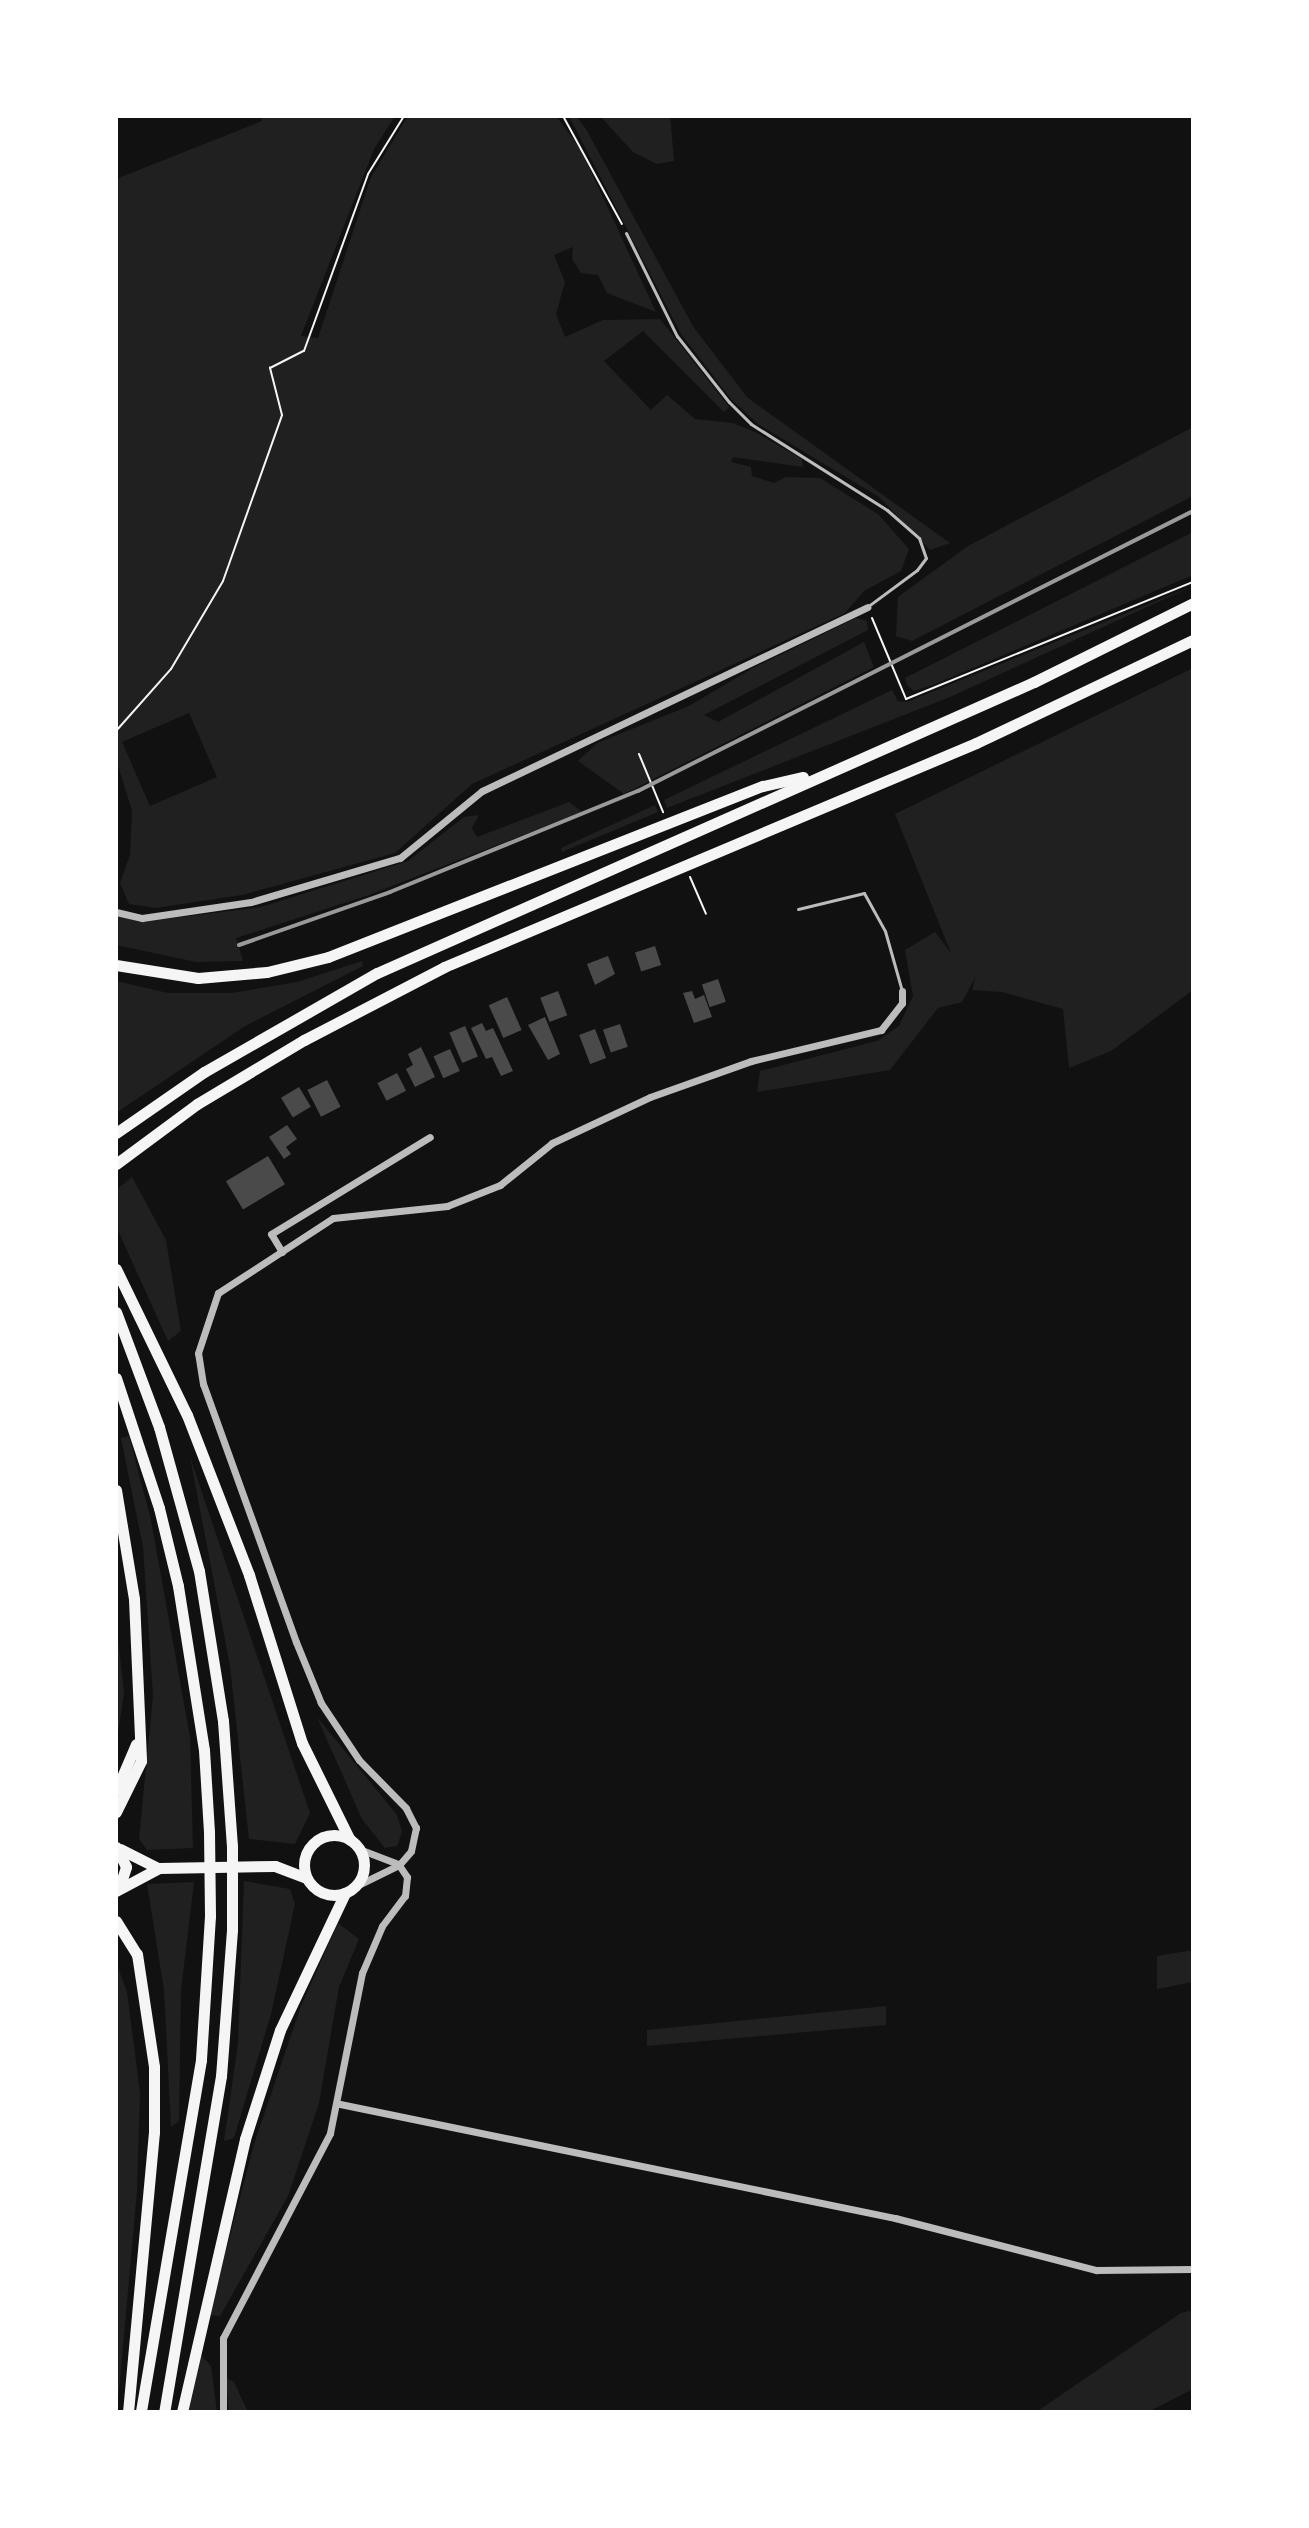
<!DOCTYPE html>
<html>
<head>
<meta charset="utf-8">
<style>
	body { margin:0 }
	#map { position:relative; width:1309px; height:2528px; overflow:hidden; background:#111; font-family:Jost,sans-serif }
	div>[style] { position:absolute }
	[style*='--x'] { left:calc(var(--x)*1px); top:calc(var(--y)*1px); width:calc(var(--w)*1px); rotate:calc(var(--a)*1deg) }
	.green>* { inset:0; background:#202020 }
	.building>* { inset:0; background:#4a4a4a; transform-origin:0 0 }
	.path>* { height:2px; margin:-1px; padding:0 1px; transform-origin:1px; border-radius:1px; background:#f5f5f5 }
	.service>* { height:3px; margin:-1.5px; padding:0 1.5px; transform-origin:1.5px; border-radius:1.5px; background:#bcbcbc }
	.minor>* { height:7px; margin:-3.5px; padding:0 3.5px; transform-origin:3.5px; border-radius:3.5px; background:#bcbcbc }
	.trunk>* { height:11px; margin:-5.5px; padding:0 5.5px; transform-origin:5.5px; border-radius:5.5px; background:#f5f5f5 }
	.trunk>.ring { margin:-5.5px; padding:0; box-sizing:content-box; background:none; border:11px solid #f5f5f5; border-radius:50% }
	.rail>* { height:4px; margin:-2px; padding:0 2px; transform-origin:2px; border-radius:2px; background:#9a9a9a }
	span { translate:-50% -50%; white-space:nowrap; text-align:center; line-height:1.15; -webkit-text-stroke:6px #fff; paint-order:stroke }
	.frame { position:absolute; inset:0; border:118px solid #fff; pointer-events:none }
</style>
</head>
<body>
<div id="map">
	<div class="green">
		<i style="clip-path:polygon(evenodd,261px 116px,395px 116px,374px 149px,301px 336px,318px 338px,371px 177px,408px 116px,556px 116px,581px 150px,656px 312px,607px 293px,598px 275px,581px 273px,572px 259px,573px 247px,554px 255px,565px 282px,556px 314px,565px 337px,603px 320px,660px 319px,729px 407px,724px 412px,643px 331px,604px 361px,651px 410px,667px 395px,695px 419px,733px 423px,757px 433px,802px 459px,803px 467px,733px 457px,731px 462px,751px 467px,752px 476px,774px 483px,786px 477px,820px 478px,878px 514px,909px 549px,901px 571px,864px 591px,845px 613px,472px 784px,395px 853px,242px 895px,156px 908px,129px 904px,120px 883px,130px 855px,132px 811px,116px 759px,116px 179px,262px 121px,261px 116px,189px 713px,217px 777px,150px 806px,122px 742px,189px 713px)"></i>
		<i style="clip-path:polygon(569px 116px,576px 116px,586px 129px,694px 328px,748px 398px,950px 543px,930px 550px,879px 497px,758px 424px,731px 399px,681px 334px)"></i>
		<i style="clip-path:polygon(600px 116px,670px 116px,674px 161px,657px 164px,633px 152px)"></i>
		<i style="clip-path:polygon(1193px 427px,1193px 496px,912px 641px,896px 636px,898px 597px,968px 546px)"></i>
		<i style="clip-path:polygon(1193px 532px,1193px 575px,935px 684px,914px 691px,907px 685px,905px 678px)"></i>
		<i style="clip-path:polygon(1193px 586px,950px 697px,667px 808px,664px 800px,892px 690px,898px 701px,907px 702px)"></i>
		<i style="clip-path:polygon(856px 618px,867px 621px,868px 630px,704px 715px,718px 722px,864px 642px,874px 667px,624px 794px,578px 761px,597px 743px,689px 706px,753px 668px)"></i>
		<i style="clip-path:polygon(1193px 668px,1193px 990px,1111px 1051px,1069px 1068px,1063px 1009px,1002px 992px,972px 990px,976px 976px,962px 1002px,938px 1008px,890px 1070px,757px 1092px,760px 1071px,877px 1041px,899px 1026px,913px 996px,905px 950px,935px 932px,951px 953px,895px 814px)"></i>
		<i style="clip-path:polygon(569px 802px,582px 812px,369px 895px,236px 938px,243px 961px,196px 962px,116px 945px,116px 916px,142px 922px,261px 907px,408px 861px,464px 817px,479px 815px,472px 828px,477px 837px)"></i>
		<i style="clip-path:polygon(655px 805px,658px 812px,562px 852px,561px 848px)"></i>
		<i style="clip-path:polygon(362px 961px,363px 966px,245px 1026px,116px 1113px,116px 981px,168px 993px,232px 993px,297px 982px)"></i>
		<i style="clip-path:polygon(132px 1177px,166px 1240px,181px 1331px,168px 1341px,116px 1226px,116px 1190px)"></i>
		<i style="clip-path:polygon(129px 1436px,151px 1520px,190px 1737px,193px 1848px,147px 1850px,139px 1839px,153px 1696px,143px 1547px,121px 1438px)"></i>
		<i style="clip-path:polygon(190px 1457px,310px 1813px,295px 1844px,249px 1839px,230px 1666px)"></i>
		<i style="clip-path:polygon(116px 1619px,124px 1693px,116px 1747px)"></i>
		<i style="clip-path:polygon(317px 1717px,397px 1815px,402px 1832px,397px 1846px,385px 1848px,362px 1819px)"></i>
		<i style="clip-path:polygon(244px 1881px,290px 1889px,295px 1904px,271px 2014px,234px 2138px,224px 2141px,238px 2043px)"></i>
		<i style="clip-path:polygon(194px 1882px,181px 1990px,179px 2121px,171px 2127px,164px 1990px,147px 1884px)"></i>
		<i style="clip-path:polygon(338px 1923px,359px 1939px,339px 1987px,319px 2103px,288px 2196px,220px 2316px,209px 2315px,254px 2144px,301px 2006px)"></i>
		<i style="clip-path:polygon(1193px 1950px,1193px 1982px,1157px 1989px,1157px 1956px)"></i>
		<i style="clip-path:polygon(116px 1962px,127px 1992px,140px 2093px,137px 2191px,117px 2412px)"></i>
		<i style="clip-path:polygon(886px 2006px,886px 2025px,647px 2046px,647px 2030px)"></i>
		<i style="clip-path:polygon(1193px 2310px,1193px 2389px,1148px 2412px,1036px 2412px,1181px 2313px)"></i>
		<i style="clip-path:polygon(197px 2351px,211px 2366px,217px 2412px,186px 2412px)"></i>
		<i style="clip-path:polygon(226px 2378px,234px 2382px,248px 2412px,229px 2412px)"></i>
	</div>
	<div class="building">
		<i style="left:655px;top:946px;width:20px;height:21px;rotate:72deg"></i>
		<i style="clip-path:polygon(608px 956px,615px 974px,595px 985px,587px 964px)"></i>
		<i style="left:718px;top:979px;width:24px;height:17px;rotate:71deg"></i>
		<i style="left:558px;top:991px;width:26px;height:19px;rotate:69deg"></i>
		<i style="clip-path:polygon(692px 991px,695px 999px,704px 995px,712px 1017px,694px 1023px,683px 993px)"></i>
		<i style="left:507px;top:997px;width:36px;height:20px;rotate:66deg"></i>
		<i style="clip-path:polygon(545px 1017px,560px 1054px,548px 1060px,528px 1025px)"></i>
		<i style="clip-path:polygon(482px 1023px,486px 1031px,493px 1028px,513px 1071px,501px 1076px,492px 1057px,486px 1059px,471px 1028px)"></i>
		<i style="left:620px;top:1024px;width:24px;height:18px;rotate:71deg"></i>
		<i style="left:465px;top:1026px;width:33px;height:17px;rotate:67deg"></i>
		<i style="left:595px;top:1029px;width:31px;height:17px;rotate:69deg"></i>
		<i style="clip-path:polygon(421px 1047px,435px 1077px,415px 1087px,406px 1069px,413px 1065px,408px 1054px)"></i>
		<i style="left:450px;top:1049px;width:24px;height:18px;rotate:66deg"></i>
		<i style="left:397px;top:1073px;width:20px;height:22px;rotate:63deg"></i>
		<i style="left:327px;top:1080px;width:30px;height:22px;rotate:63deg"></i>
		<i style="left:299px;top:1087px;width:23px;height:21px;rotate:59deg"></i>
		<i style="clip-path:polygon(287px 1125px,297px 1139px,286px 1147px,291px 1154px,284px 1159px,269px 1137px)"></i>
		<i style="left:268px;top:1156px;width:33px;height:49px;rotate:59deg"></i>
	</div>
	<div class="path">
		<i style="--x:563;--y:116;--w:123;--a:61.4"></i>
		<i style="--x:872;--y:618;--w:88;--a:67.2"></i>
		<i style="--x:906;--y:699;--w:310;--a:-22.2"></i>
		<i style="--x:116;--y:731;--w:83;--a:-48.4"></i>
		<i style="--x:171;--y:669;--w:102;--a:-59.4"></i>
		<i style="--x:223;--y:581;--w:176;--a:-70.4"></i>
		<i style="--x:282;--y:415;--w:49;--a:-104.3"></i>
		<i style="--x:270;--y:368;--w:38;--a:-27"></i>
		<i style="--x:304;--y:351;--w:188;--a:-70.1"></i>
		<i style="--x:368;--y:174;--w:68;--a:-58.2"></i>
		<i style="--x:639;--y:754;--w:63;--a:67.5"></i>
		<i style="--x:690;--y:877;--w:40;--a:66.6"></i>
	</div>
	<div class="service">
		<i style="--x:626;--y:233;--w:115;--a:63.7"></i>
		<i style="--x:677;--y:336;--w:84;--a:51.8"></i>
		<i style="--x:729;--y:402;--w:31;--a:45"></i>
		<i style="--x:751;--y:424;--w:161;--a:32.3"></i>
		<i style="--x:887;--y:510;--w:43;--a:41.2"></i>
		<i style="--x:919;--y:538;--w:21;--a:71"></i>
		<i style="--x:926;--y:558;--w:15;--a:127"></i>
		<i style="--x:917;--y:570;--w:62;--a:143.5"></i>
		<i style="--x:798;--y:909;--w:68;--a:-13.6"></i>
		<i style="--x:864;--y:893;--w:43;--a:61.1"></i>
		<i style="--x:885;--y:931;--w:62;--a:74.2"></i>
	</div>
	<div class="minor">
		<i style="--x:116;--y:912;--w:27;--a:13"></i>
		<i style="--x:142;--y:918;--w:110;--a:-8.4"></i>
		<i style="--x:251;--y:902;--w:155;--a:-16.5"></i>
		<i style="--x:400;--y:858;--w:106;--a:-39.3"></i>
		<i style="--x:482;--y:791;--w:427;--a:-25.5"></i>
		<i style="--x:282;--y:1252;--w:21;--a:-121"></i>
		<i style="--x:271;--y:1234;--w:186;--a:-31.4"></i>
		<i style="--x:359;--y:1849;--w:42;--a:21"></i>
		<i style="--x:356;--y:1886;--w:48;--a:-26"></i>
		<i style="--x:399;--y:1865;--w:18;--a:-49"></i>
		<i style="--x:411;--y:1851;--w:24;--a:-78"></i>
		<i style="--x:416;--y:1828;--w:22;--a:-117"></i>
		<i style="--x:406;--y:1808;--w:67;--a:-134.4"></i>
		<i style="--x:359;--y:1760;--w:69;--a:-123.7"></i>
		<i style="--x:321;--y:1703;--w:66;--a:-112.3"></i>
		<i style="--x:296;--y:1642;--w:274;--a:-109.8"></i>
		<i style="--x:203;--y:1384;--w:31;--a:-99"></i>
		<i style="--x:198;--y:1353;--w:63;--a:-71.6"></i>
		<i style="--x:218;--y:1293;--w:137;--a:-33.1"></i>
		<i style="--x:333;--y:1218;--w:115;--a:-6"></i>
		<i style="--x:447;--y:1206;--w:57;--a:-21.6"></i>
		<i style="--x:500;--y:1185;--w:67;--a:-38.9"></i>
		<i style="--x:552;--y:1143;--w:108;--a:-25.1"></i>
		<i style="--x:650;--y:1097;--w:107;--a:-19.6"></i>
		<i style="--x:751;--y:1061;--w:134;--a:-13.4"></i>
		<i style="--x:881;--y:1030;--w:34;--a:-52"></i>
		<i style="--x:902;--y:1003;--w:12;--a:-90"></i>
		<i style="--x:340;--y:2104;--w:567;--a:11.61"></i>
		<i style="--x:895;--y:2218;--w:208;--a:14.5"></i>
		<i style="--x:1096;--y:2270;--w:97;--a:-0.6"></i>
		<i style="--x:223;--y:2412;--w:74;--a:-90"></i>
		<i style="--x:223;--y:2338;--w:231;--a:-62.4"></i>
		<i style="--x:330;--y:2133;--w:163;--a:-78.7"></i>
		<i style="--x:362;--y:1973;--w:51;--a:-66.9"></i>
		<i style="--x:382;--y:1926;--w:38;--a:-53"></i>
		<i style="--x:405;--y:1896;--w:19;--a:-84"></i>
		<i style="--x:407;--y:1877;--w:14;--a:-124"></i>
	</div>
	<div class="trunk">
		<i style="--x:116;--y:965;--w:83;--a:9"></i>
		<i style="--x:198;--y:978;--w:69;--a:-5"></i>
		<i style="--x:267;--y:972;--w:63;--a:-13.8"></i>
		<i style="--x:328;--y:957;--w:467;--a:-21.5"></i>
		<i style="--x:763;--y:786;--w:41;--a:-12.7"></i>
		<i style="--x:116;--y:1133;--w:107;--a:-34.7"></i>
		<i style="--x:204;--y:1072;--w:199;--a:-29.8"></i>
		<i style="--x:377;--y:973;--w:719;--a:-23.89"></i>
		<i style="--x:1034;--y:682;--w:178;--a:-26.4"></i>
		<i style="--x:116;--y:1164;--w:101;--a:-36.5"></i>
		<i style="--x:197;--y:1104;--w:125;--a:-30.9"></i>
		<i style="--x:304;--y:1040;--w:158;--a:-27.5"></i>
		<i style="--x:444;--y:967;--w:577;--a:-22.83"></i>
		<i style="--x:976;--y:743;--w:240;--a:-25.4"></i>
		<i style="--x:116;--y:1269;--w:162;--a:64.1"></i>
		<i style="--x:187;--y:1415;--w:172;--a:68.8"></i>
		<i style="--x:249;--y:1575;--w:176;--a:72.5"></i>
		<i style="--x:302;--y:1743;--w:108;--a:63.7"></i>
		<i style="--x:116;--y:1312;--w:123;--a:69.5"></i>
		<i style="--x:159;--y:1427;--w:149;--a:74.5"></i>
		<i style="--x:199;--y:1571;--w:152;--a:80.9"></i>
		<i style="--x:223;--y:1721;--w:125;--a:85.9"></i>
		<i style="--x:232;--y:1846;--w:84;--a:90"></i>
		<i style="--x:232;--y:1930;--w:146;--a:94.3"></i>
		<i style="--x:221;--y:2076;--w:341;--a:99.6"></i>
		<i style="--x:116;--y:1378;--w:137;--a:71.7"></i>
		<i style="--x:159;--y:1508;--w:80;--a:76.3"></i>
		<i style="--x:178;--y:1586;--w:166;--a:81"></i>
		<i style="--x:204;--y:1750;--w:82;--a:86.5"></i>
		<i style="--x:209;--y:1832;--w:84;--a:89.3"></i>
		<i style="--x:210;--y:1916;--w:144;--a:93.6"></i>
		<i style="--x:201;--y:2060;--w:357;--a:99.7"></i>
		<i style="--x:116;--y:1490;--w:110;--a:80.6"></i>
		<i style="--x:134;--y:1599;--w:162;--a:87.5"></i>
		<i style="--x:141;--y:1761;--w:57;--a:116.1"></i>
		<i style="--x:116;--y:1791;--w:51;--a:-66.9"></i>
		<i class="ring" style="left:304px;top:1835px;width:49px;height:49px"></i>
		<i style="--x:116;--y:1847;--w:22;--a:63"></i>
		<i style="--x:126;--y:1867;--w:20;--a:108"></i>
		<i style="--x:120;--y:1849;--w:42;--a:26.6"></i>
		<i style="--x:116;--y:1891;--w:49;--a:-28.1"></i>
		<i style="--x:159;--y:1868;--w:116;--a:-1"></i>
		<i style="--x:275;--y:1866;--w:34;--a:21"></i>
		<i style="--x:116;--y:1921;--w:39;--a:58"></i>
		<i style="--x:137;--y:1954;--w:114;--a:81.4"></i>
		<i style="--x:154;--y:2067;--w:65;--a:90"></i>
		<i style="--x:154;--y:2132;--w:281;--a:95.3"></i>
		<i style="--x:182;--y:2412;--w:280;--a:-77"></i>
		<i style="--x:245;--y:2139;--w:114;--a:-72.2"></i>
		<i style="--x:280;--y:2030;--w:152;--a:-64.6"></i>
	</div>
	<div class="rail">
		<i style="--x:239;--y:945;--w:160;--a:-19.3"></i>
		<i style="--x:390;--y:892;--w:268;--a:-22.2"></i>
		<i style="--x:638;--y:791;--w:622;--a:-26.77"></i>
	</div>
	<div class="frame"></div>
</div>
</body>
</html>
